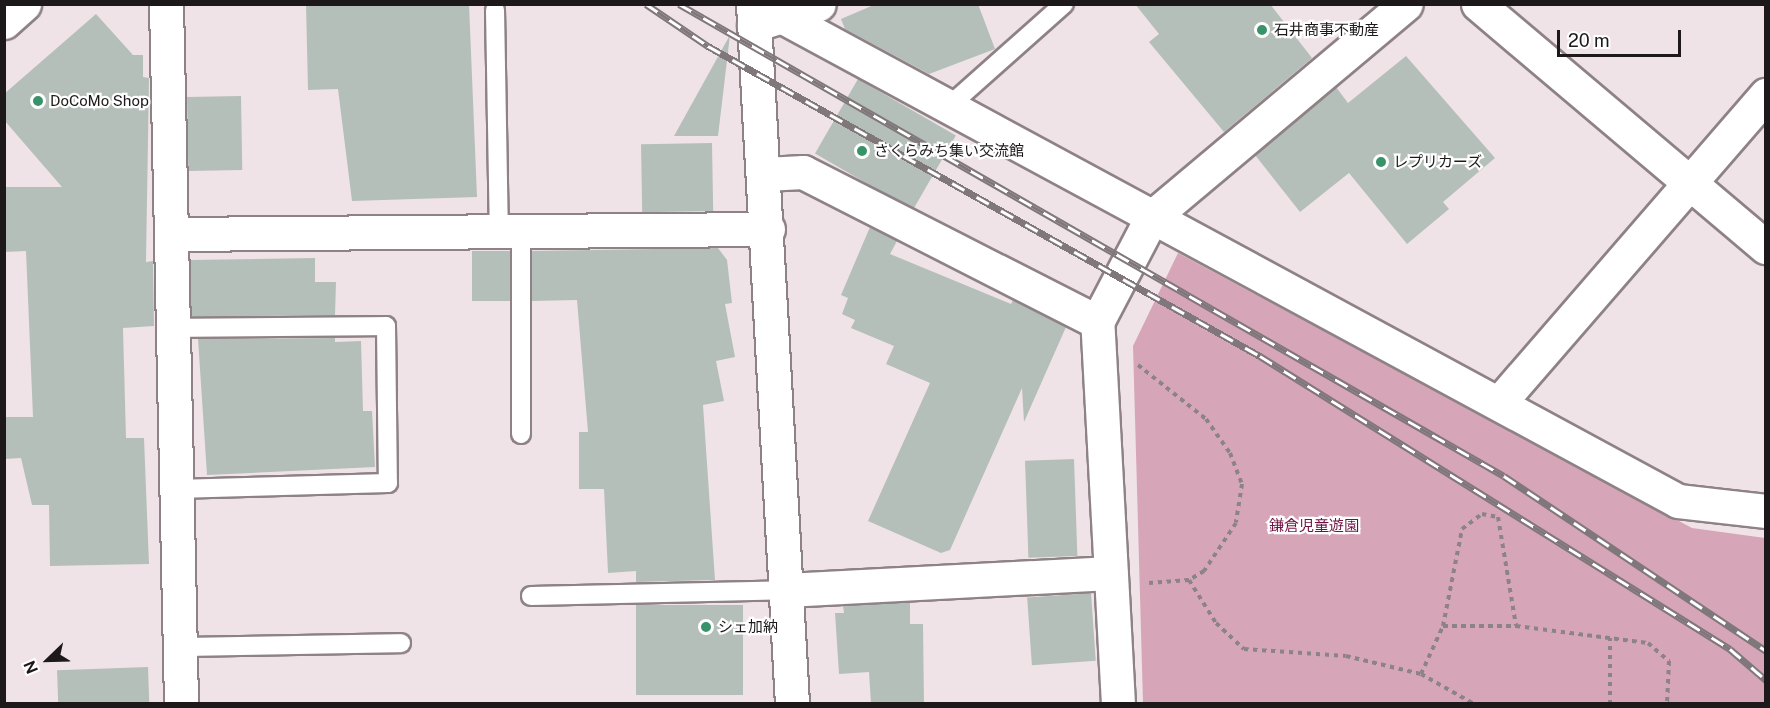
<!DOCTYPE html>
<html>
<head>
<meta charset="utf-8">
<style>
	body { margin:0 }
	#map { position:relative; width:1770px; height:708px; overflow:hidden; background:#efe3e7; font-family:"Public Sans","Noto Sans JP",sans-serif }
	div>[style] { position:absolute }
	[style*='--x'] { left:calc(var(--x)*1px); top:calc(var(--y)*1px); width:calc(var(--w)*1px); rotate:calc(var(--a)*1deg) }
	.green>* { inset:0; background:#d7a5b8 }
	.building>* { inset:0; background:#b5bfb9; transform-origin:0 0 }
	.path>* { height:4px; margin-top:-2px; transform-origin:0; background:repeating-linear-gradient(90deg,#8c8386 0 4.5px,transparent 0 9px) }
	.roads { filter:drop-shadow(2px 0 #8e8286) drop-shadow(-2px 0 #8e8286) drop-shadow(0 2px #8e8286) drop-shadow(0 -2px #8e8286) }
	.service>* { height:18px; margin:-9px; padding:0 9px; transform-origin:9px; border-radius:9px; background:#fff }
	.minor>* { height:33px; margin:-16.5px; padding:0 16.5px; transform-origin:16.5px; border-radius:16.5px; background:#fff }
	.tertiary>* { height:33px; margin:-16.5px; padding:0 16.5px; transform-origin:16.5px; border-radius:16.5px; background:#fff }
	.secondary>* { height:33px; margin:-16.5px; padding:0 16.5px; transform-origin:16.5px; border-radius:16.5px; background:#fff }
	.rail>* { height:7px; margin-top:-3.5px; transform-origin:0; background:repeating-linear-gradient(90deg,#fff 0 14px,#7f777a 0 28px); box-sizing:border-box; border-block:2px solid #7f777a }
	.dots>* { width:16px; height:16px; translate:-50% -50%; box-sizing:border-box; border:3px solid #fff; border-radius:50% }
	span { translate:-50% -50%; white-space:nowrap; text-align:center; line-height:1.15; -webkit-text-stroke:4.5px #fff; paint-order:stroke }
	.poi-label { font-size:15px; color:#1d191a }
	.left { translate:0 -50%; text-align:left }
	.park-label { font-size:15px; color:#6e1142 }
	.frame { position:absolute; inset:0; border:6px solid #1d191a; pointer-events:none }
	.north { position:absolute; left:18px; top:630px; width:60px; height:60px; -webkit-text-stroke:4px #fff; paint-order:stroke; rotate:247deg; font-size:16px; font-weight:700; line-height:24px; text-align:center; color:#1d191a }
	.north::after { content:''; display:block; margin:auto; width:21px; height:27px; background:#1d191a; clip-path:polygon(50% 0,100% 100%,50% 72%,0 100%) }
	.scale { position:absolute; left:1557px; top:30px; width:124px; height:27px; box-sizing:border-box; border:3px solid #1d191a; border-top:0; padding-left:8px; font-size:18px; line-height:21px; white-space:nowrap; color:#1d191a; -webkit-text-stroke:4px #fff; paint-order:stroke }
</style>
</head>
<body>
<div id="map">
	<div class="green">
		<i style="clip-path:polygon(1178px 253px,1692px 528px,1765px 538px,1765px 703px,1143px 703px,1133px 346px)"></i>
	</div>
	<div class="building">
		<i style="clip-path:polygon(306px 4px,469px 4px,477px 197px,352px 201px,338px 89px,308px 90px)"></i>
		<i style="clip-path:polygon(876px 4px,978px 4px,995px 49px,929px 74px,845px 29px,841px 19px)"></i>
		<i style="clip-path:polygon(1135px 4px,1270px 4px,1312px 58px,1224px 132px,1149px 42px,1159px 34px)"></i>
		<i style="clip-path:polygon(96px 14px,133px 55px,143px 55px,143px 77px,149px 78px,146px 262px,153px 261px,154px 326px,123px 328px,126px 438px,144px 438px,149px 564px,50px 566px,49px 505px,32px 505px,21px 458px,4px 459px,4px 417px,33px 417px,26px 251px,4px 252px,4px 187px,62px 187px,4px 120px,4px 94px)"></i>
		<i style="clip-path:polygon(730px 35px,718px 136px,674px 136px)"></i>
		<i style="clip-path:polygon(1406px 56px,1495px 158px,1443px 202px,1449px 209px,1407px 244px,1349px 173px,1300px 212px,1255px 155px,1336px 87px,1348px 103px)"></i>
		<i style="left:858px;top:79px;width:113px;height:86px;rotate:30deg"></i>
		<i style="left:241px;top:96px;width:74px;height:54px;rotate:89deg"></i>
		<i style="left:712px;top:143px;width:68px;height:71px;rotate:89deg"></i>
		<i style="clip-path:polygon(870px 227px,897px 241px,890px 254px,1011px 304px,1013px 300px,1066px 327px,1024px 422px,1022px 388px,950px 550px,941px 553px,868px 521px,930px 383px,886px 364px,894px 346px,851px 328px,855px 320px,842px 314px,848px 298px,841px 295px)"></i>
		<i style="clip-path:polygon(718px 248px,727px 260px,732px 303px,725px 304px,735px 357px,716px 361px,724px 401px,703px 405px,715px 580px,636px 582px,636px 571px,608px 573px,604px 489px,579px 489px,579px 432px,588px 432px,577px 300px,532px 301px,532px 251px)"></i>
		<i style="left:510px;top:251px;width:50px;height:38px;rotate:90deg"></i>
		<i style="clip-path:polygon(315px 258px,315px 282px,336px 282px,335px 315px,191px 317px,190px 260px)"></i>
		<i style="clip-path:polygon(335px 338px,335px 342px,361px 341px,363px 411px,372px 411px,375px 467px,207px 475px,198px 339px)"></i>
		<i style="left:1074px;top:459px;width:97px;height:49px;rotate:88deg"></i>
		<i style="left:1091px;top:593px;width:68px;height:64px;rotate:86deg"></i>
		<i style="clip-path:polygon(910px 602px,910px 624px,923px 624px,924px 704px,871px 704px,869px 672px,839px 674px,835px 613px,844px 613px,843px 606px)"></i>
		<i style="left:636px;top:605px;width:107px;height:90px"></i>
		<i style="left:148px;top:667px;width:37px;height:91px;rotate:88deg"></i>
	</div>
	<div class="path">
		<i style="--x:1138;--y:365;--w:87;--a:38.5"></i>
		<i style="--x:1206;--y:419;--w:42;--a:54.8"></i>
		<i style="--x:1230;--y:453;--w:33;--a:69"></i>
		<i style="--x:1242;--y:484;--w:39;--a:99"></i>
		<i style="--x:1236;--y:523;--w:58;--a:123.7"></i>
		<i style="--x:1204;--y:571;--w:17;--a:149"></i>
		<i style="--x:1189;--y:580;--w:40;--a:175.7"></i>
		<i style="--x:1189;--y:580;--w:51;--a:57.9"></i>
		<i style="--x:1216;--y:623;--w:38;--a:43"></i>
		<i style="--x:1244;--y:649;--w:102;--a:3.9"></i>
		<i style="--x:1346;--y:656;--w:77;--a:13.5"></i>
		<i style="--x:1421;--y:674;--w:61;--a:29.5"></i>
		<i style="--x:1443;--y:626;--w:73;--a:0"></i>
		<i style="--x:1516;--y:626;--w:133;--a:7.3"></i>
		<i style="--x:1648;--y:643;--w:28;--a:41"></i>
		<i style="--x:1669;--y:661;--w:43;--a:92.7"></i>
		<i style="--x:1421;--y:674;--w:53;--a:-65.4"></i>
		<i style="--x:1443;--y:626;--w:99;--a:-78.9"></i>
		<i style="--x:1462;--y:529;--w:25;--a:-37"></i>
		<i style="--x:1482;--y:514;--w:16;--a:11"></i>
		<i style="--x:1498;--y:517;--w:110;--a:80.6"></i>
		<i style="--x:1610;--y:704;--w:66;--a:-90"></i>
	</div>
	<div class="roads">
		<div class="service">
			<i style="--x:495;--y:10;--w:223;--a:89"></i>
			<i style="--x:948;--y:107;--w:155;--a:-41.6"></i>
			<i style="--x:521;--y:233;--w:201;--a:90"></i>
			<i style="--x:172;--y:328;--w:214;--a:-0.5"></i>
			<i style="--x:386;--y:326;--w:157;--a:89.3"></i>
			<i style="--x:388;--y:483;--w:212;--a:178.4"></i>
			<i style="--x:531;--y:596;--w:255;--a:-1.3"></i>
			<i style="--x:179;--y:647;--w:222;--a:-1"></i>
		</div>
		<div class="minor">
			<i style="--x:166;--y:4;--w:700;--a:88.77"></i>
			<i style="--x:1478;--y:4;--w:377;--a:40.2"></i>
			<i style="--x:783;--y:17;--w:1017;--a:28.4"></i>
			<i style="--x:1678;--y:501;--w:89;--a:6.5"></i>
			<i style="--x:765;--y:174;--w:38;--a:-3"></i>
			<i style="--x:803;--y:172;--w:330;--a:27"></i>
			<i style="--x:171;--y:234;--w:597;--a:-0.48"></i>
			<i style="--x:1499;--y:403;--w:408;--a:-49.1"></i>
			<i style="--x:786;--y:590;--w:325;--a:-3"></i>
			<i style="--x:1118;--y:704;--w:383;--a:-93.1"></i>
			<i style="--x:1097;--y:322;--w:119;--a:-62.4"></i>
			<i style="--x:1152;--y:217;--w:331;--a:-40"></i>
		</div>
		<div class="tertiary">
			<i style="--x:753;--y:4;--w:701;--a:86.81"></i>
			<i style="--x:754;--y:25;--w:68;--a:-17.9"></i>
		</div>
		<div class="secondary">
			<i style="--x:4;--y:22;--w:27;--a:-42"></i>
		</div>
	</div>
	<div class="rail">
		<i style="--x:646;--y:4;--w:75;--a:34.1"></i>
		<i style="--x:708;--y:46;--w:633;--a:29.32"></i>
		<i style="--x:1260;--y:356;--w:554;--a:31.94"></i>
		<i style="--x:1730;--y:649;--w:48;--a:40.7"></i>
		<i style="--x:679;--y:4;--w:950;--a:29.77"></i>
		<i style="--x:1504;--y:476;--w:315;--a:33.7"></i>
	</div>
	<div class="dots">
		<i style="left:1262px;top:30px;background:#389369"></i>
		<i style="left:38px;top:101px;background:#389369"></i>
		<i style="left:862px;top:151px;background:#389369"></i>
		<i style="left:1381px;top:162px;background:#389369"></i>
		<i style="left:706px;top:627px;background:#389369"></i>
	</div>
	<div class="poi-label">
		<span class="left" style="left:1274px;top:30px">石井商事不動産</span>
		<span class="left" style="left:50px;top:101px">DoCoMo Shop</span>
		<span class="left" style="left:874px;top:151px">さくらみち集い交流館</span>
		<span class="left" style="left:1393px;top:162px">レプリカーズ</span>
		<span class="left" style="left:718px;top:627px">シェ加納</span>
	</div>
	<div class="park-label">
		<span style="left:1314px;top:526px">鎌倉児童遊園</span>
	</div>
	<div class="frame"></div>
	<div class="north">N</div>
	<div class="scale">20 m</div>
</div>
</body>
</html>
